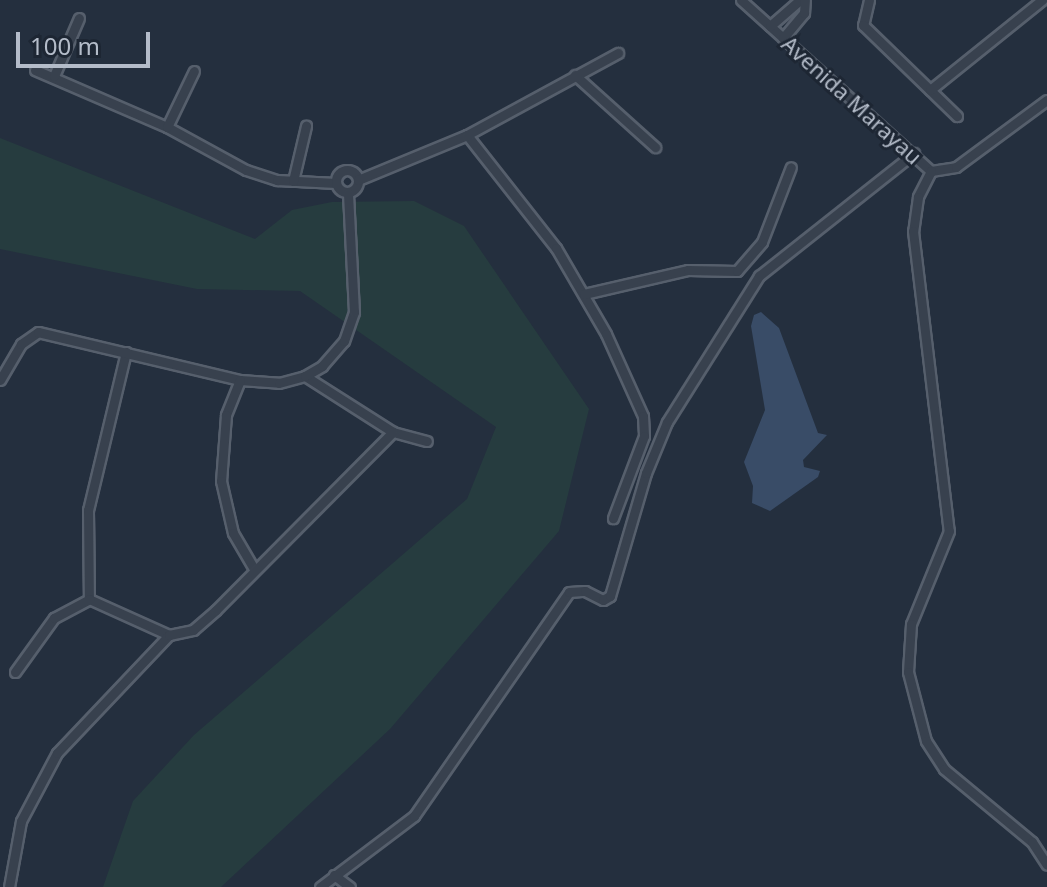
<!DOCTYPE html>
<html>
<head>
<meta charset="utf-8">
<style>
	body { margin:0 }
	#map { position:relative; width:1047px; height:887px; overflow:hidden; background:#242f3e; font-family:"Noto Sans",sans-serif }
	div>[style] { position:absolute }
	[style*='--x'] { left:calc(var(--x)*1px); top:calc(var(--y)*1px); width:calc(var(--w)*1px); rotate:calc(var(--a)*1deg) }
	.green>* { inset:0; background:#263c3f }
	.water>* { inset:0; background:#394c67 }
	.roads { filter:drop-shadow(2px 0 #565f6c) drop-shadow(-2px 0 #565f6c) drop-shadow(0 2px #565f6c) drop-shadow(0 -2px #565f6c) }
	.minor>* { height:9px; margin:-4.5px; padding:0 4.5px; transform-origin:4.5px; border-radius:4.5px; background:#38414e }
	.minor>.ring { margin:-4.5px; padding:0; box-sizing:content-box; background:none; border:9px solid #38414e; border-radius:50% }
	span { translate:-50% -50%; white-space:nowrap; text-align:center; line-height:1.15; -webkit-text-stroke:6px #1d2633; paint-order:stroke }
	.street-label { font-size:22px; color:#b4bcc9 }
	.scale { position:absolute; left:16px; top:32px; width:134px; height:36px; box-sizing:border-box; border:4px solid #b4bcc9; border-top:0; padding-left:10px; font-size:24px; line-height:28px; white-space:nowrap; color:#b4bcc9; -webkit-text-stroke:6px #1d2633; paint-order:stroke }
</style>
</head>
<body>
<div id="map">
	<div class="green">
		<i style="clip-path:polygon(0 138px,255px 239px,292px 210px,332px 202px,414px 201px,464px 226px,589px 409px,559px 531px,390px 729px,221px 887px,103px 887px,133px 801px,194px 735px,467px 499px,496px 427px,300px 291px,197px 289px,0 249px)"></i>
	</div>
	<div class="water">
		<i style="clip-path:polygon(761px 312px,779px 328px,818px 433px,827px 435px,803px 460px,804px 467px,820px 471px,818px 477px,770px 511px,752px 503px,753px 486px,744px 462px,765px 410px,751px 326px,754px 315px)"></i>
	</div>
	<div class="roads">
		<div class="minor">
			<i style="--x:741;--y:0;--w:256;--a:42"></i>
			<i style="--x:931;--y:171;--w:25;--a:-9"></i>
			<i style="--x:956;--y:167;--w:113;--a:-36.4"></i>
			<i style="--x:869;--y:0;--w:26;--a:103"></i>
			<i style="--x:863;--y:25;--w:131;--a:44.1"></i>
			<i style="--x:770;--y:26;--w:40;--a:-41"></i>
			<i style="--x:783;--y:38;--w:33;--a:-50"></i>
			<i style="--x:804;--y:13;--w:13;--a:-86"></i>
			<i style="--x:35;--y:70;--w:144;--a:23.4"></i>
			<i style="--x:167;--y:127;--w:90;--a:28.6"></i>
			<i style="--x:246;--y:170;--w:33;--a:18"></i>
			<i style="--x:277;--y:180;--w:59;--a:2.9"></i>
			<i style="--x:575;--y:75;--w:108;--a:42"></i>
			<i style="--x:54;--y:76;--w:63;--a:-66.7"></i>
			<i style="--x:930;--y:90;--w:144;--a:-38.8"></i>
			<i style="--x:167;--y:127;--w:62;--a:-64.3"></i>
			<i style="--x:467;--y:135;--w:144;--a:51.8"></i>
			<i style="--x:556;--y:248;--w:99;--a:59.8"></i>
			<i style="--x:606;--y:334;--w:90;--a:65.7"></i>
			<i style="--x:643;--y:416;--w:20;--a:87"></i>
			<i style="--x:644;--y:436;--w:88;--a:110.7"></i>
			<i class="ring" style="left:336px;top:170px;width:13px;height:13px"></i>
			<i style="--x:931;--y:171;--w:29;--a:117"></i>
			<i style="--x:918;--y:197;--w:34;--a:98"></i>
			<i style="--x:913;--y:231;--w:302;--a:83.2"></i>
			<i style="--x:949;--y:531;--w:100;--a:112.2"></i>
			<i style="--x:911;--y:624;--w:48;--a:93.6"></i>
			<i style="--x:908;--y:672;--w:71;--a:75.4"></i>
			<i style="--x:926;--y:741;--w:33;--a:57"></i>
			<i style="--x:944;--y:769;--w:114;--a:39.7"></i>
			<i style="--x:1032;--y:842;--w:27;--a:57"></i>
			<i style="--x:358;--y:180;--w:118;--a:-22.4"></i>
			<i style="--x:467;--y:135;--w:172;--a:-28.5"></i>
			<i style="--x:293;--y:181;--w:57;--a:-76.7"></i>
			<i style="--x:584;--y:294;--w:107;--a:-13"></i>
			<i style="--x:688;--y:270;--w:49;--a:1.2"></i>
			<i style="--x:737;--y:271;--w:38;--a:-49"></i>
			<i style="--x:762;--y:242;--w:80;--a:-68.9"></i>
			<i style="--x:126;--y:352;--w:163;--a:103.5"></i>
			<i style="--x:88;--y:510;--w:89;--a:89.4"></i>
			<i style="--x:89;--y:599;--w:88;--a:24.2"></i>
			<i style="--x:305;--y:376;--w:104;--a:32.5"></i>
			<i style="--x:393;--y:432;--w:35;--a:15"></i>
			<i style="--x:0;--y:380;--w:42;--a:-59.7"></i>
			<i style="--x:21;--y:344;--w:21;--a:-35"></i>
			<i style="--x:38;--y:332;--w:208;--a:13.4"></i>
			<i style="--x:240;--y:380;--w:39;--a:4"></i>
			<i style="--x:279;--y:383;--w:27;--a:-15"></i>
			<i style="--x:305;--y:376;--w:20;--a:-30"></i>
			<i style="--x:322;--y:366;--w:33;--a:-49"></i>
			<i style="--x:344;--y:341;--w:31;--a:-71"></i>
			<i style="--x:354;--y:312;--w:119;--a:-92.9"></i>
			<i style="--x:240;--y:380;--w:38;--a:112"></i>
			<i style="--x:226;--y:415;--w:66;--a:94.3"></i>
			<i style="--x:221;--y:481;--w:53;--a:77"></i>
			<i style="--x:233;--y:533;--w:42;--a:59.7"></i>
			<i style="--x:15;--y:672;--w:67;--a:-54.2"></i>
			<i style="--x:54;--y:618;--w:40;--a:-28"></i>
			<i style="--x:334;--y:875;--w:20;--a:37"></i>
			<i style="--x:9;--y:887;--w:67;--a:-79.7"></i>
			<i style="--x:21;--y:821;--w:77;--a:-62.1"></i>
			<i style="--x:57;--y:753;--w:163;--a:-46.5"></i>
			<i style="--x:169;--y:635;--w:25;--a:-12"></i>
			<i style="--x:193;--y:630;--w:30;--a:-41"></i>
			<i style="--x:216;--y:610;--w:251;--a:-45.2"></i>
			<i style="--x:320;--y:887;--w:118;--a:-37.1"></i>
			<i style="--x:414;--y:816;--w:272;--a:-55.3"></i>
			<i style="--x:569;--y:592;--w:16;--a:-4"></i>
			<i style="--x:585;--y:591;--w:20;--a:27"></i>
			<i style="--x:603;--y:600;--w:8;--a:-30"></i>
			<i style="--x:610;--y:596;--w:128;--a:-73.7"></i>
			<i style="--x:646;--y:473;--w:55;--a:-67.6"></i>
			<i style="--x:667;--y:422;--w:173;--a:-57.8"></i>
			<i style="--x:759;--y:276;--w:198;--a:-38.4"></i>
		</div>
	</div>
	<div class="street-label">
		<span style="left:852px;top:100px;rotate:42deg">Avenida Marayau</span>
	</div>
	<div class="scale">100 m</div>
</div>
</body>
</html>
